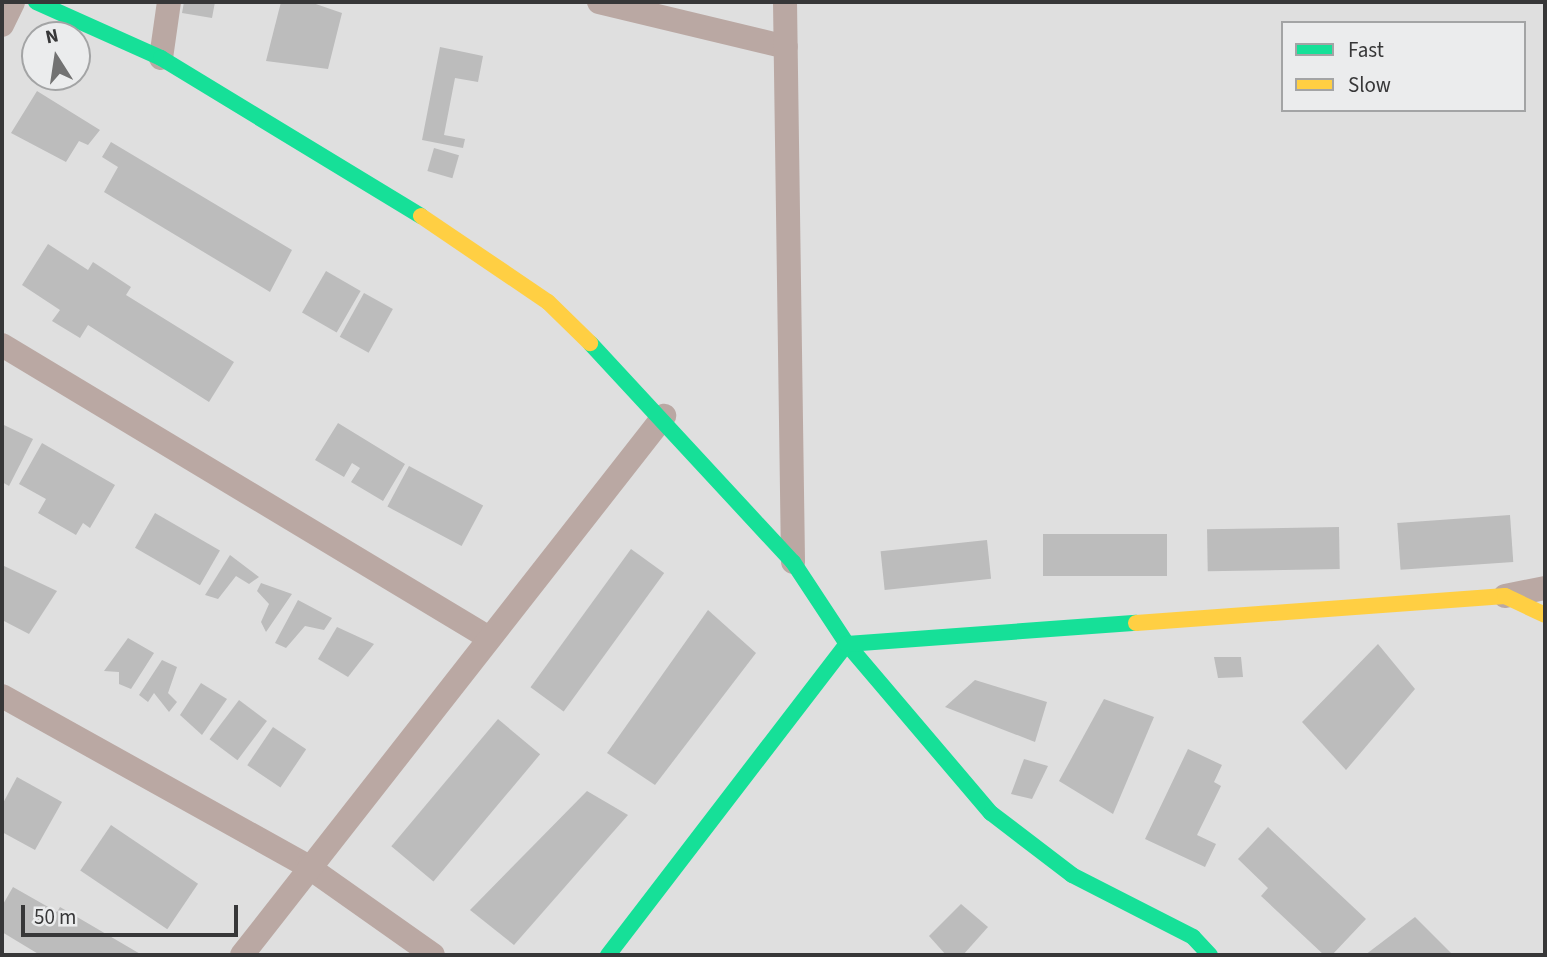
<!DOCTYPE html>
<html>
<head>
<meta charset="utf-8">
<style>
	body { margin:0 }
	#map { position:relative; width:1547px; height:957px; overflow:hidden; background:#dfdfdf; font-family:"Source Sans 3",sans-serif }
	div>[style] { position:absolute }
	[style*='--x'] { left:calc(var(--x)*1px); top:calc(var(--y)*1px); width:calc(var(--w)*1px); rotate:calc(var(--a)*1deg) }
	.building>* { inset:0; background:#bcbcbc; transform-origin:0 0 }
	.street>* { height:24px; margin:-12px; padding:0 12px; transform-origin:12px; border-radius:12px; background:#baa8a3 }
	.fast>* { height:16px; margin:-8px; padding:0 8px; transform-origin:8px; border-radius:8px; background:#16e098 }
	.slow>* { height:16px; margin:-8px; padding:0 8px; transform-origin:8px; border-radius:8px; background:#ffcf43 }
	span { translate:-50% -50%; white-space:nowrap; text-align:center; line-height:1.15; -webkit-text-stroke:6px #ebeced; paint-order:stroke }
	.frame { position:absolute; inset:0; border:4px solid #373738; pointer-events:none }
	.legend { position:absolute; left:1281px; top:21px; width:245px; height:91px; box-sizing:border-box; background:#ebeced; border:2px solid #a3a4a5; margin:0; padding:9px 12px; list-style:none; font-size:21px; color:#373738 }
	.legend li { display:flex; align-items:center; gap:14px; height:35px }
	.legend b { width:35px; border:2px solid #a3a4a5 }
	.north { position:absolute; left:21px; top:21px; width:70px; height:70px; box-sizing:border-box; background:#ebeced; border:2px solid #a3a4a5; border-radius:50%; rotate:348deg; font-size:19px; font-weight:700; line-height:28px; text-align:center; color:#373738 }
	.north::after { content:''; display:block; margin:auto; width:24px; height:32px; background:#727272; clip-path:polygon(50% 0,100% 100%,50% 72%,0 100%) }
	.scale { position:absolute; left:21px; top:905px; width:217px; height:32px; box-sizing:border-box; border:4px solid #373738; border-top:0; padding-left:9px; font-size:21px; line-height:24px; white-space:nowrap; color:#373738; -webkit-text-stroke:5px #ebeced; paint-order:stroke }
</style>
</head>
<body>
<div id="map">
	<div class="building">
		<i style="clip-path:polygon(184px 2px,215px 2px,212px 18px,182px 13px)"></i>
		<i style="clip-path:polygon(281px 2px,310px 2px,342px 13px,328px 69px,266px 61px)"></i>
		<i style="clip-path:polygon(440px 47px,483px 56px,478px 82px,455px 78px,444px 135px,465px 139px,463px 148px,422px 140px)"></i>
		<i style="clip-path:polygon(37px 91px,100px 130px,88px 145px,79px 141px,66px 162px,11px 133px)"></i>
		<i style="clip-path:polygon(111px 142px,292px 250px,270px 292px,104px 192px,118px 167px,102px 157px)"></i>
		<i style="left:434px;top:148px;width:26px;height:24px;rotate:16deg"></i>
		<i style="clip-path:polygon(48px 244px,88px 270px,93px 262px,131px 287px,126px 295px,234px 362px,209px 402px,88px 325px,80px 338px,52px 321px,60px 310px,22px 285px)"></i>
		<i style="left:326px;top:271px;width:40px;height:48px;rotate:30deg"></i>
		<i style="left:364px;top:293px;width:33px;height:50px;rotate:29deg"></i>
		<i style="clip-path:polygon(338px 423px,405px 464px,383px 501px,351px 482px,360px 468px,352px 463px,344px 477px,315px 460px)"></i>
		<i style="clip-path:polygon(4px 425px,33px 439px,9px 486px,2px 482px)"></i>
		<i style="clip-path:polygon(42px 443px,115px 485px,90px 528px,83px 523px,76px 535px,38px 513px,46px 499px,19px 484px)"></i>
		<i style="left:409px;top:466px;width:84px;height:46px;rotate:28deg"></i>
		<i style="left:155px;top:513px;width:75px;height:40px;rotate:30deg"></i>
		<i style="left:1510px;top:515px;width:47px;height:113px;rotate:86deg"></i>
		<i style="left:1339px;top:527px;width:42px;height:132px;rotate:89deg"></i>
		<i style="left:1043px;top:534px;width:124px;height:42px"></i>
		<i style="left:987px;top:540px;width:39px;height:107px;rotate:84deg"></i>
		<i style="left:631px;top:549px;width:41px;height:171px;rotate:36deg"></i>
		<i style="clip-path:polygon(230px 555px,259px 577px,249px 584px,236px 576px,218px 599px,205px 595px)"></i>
		<i style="clip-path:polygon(2px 565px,57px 591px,29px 634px,2px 620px)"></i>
		<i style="clip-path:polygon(261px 583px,292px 594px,266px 632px,261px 622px,269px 604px,257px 591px)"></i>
		<i style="clip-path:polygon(298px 600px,332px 618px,324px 630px,305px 626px,286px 648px,275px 643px)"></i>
		<i style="clip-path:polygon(708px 610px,756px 653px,655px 785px,607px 753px)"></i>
		<i style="clip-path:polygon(337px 627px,374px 644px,348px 677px,318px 659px)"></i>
		<i style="clip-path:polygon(128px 638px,154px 653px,131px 689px,119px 684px,119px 672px,104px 671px)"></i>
		<i style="clip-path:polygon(1378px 644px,1415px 689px,1346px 770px,1302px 722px)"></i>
		<i style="clip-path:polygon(1214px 657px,1241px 657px,1243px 677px,1218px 678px)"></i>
		<i style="clip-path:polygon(162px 660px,177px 667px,168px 693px,177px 702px,169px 712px,154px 693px,148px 702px,139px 695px)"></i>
		<i style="clip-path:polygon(975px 680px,1047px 702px,1035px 742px,945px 707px)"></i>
		<i style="clip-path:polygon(201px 683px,227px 699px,202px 735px,180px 715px)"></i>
		<i style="clip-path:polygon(1104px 699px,1154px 717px,1113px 814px,1059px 781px)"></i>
		<i style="left:239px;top:700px;width:35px;height:49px;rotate:37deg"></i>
		<i style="left:498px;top:719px;width:55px;height:166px;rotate:40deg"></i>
		<i style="left:273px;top:727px;width:40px;height:46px;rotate:34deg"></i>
		<i style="clip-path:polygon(1188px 749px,1222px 765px,1214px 782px,1221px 786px,1197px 835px,1216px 844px,1205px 867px,1145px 839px)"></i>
		<i style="clip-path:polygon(1024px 759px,1048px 766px,1032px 799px,1011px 794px)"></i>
		<i style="clip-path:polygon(17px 777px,62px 802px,35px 850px,2px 832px,2px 805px)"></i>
		<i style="clip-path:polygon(587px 791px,628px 815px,514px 945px,470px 910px)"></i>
		<i style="left:111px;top:825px;width:105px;height:55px;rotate:34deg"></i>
		<i style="clip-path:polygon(1268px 827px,1366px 919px,1332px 955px,1324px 955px,1261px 896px,1268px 888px,1238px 859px)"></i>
		<i style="clip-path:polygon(13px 887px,57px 912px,60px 907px,142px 955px,40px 955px,2px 932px,2px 906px)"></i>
		<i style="clip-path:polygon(961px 904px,988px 927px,963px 955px,946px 955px,929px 936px)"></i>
		<i style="clip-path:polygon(1415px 917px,1453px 955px,1365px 955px)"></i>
	</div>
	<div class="street">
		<i style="--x:599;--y:2;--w:192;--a:13.5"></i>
		<i style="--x:785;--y:2;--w:560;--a:89.18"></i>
		<i style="--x:2;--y:25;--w:25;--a:-64"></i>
		<i style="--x:161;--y:58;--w:57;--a:-81.9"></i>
		<i style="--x:2;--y:345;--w:568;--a:31.03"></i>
		<i style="--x:1505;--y:596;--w:41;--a:-11.3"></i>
		<i style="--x:2;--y:696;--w:349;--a:29.1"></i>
		<i style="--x:307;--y:866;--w:154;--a:35.2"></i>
		<i style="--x:242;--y:955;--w:685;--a:-51.94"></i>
	</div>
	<div class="fast">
		<i style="--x:36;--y:2;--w:137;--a:24.1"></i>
		<i style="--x:161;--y:58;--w:304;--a:31.3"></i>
		<i style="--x:590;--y:343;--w:299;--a:47.2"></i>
		<i style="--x:793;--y:562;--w:98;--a:56.6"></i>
		<i style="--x:847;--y:644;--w:222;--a:49.6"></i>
		<i style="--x:991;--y:813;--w:102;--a:37.4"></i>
		<i style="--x:1072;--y:875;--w:136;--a:27.1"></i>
		<i style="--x:1193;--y:937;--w:25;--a:47"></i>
		<i style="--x:608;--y:955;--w:392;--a:-52.5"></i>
		<i style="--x:847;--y:644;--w:290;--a:-4.2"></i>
	</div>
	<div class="slow">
		<i style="--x:421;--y:216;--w:153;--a:34.1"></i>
		<i style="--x:548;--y:302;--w:59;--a:44.3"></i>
		<i style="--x:1136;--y:623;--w:370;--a:-4.2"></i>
		<i style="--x:1505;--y:596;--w:44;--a:25.4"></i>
	</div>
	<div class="frame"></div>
	<ul class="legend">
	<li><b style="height:9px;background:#16e098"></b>Fast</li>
	<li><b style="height:9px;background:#ffcf43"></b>Slow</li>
	</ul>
	<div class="north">N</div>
	<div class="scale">50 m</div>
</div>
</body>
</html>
